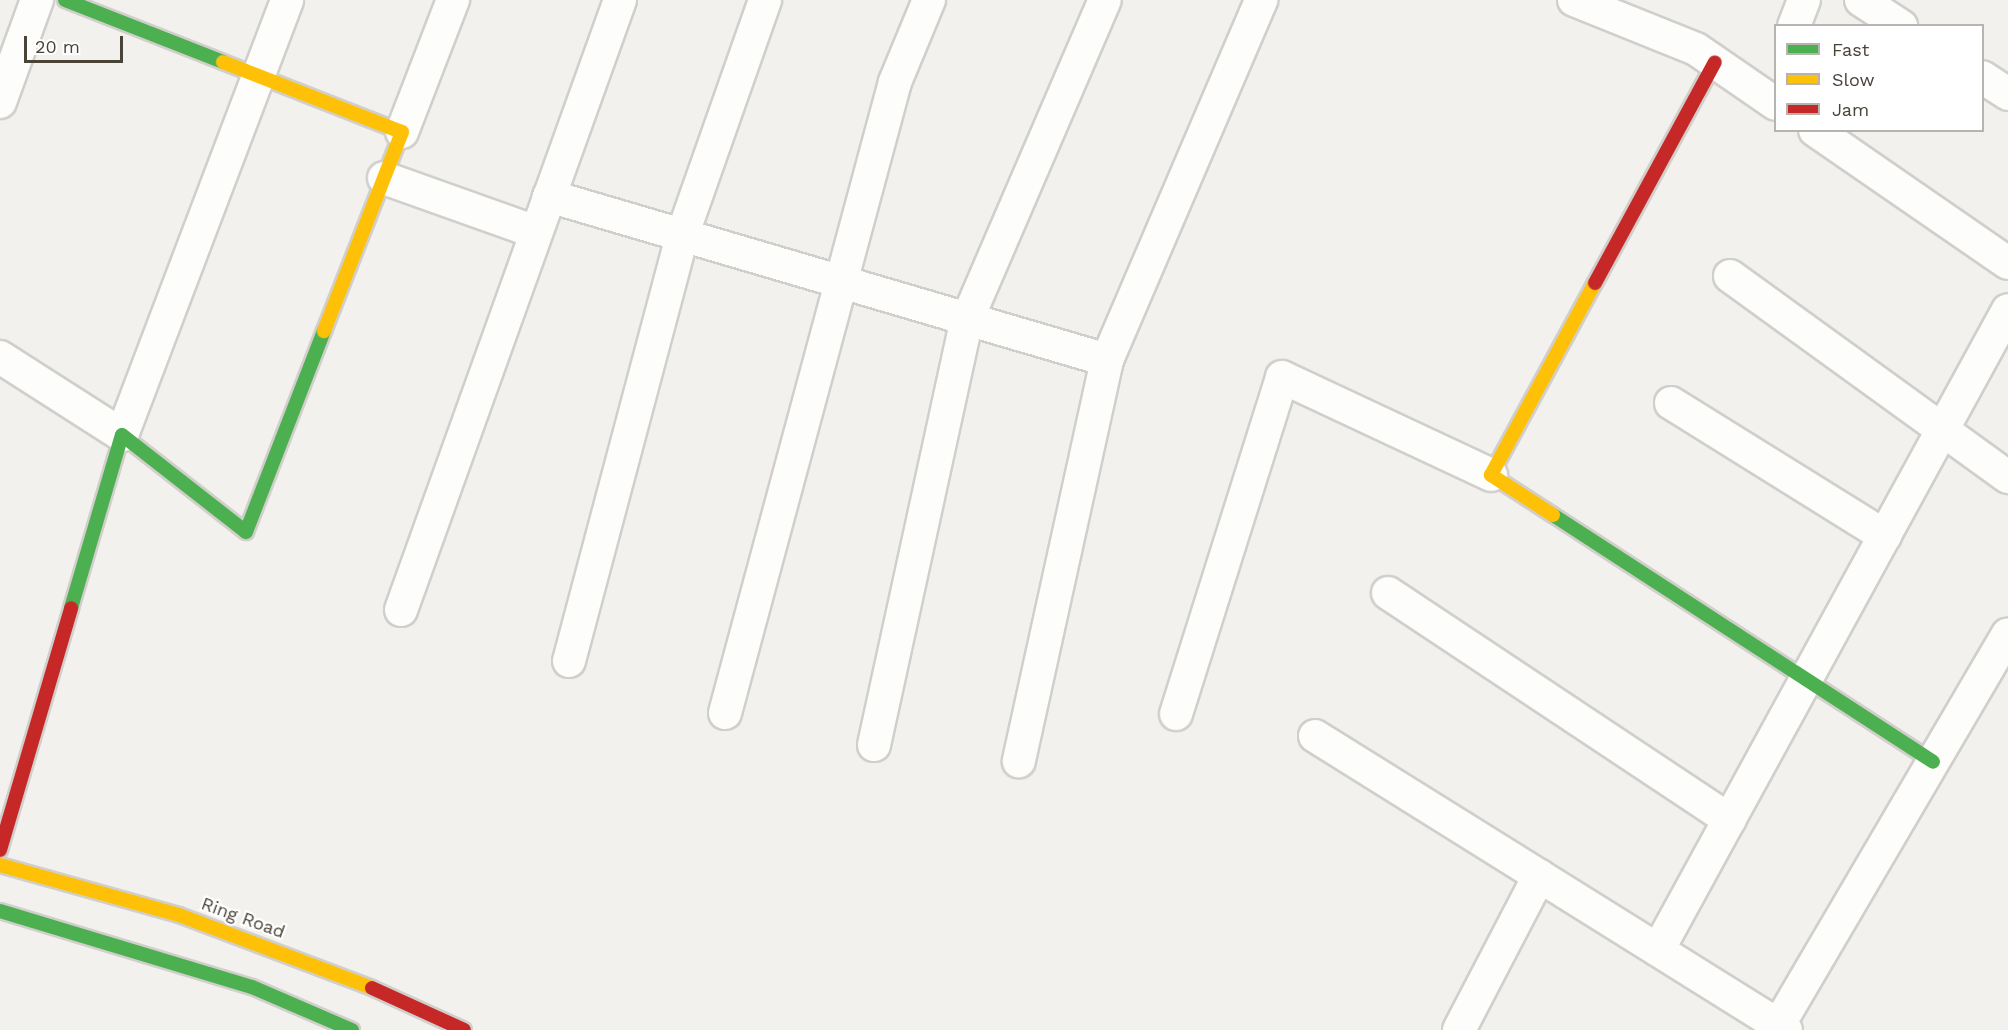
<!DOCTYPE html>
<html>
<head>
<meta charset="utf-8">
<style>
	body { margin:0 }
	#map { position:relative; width:2008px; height:1030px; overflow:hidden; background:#f3f1ed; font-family:"Work Sans",sans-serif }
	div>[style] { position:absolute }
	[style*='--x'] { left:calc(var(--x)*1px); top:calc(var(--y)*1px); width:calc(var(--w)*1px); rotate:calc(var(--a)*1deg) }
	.roads { filter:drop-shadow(2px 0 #d1cfcb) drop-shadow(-2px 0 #d1cfcb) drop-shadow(0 2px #d1cfcb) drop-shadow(0 -2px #d1cfcb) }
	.street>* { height:32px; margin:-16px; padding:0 16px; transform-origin:16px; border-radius:16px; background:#fdfdfc }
	.fast>* { height:14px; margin:-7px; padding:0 7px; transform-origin:7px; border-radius:7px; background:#4caf50 }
	.slow>* { height:14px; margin:-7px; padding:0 7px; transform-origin:7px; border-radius:7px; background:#ffc107 }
	.jam>* { height:14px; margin:-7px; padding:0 7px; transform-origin:7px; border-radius:7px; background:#c62828 }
	span { translate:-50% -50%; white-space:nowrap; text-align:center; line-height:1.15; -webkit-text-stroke:4.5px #fff; paint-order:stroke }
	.street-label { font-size:18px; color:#4a4338 }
	.legend { position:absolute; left:1774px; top:24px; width:210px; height:108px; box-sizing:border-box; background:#fff; border:2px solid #b7b4af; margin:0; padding:8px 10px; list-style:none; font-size:18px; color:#4a4338 }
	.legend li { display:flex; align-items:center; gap:12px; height:30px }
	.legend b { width:30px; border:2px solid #b7b4af }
	.scale { position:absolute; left:24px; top:36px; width:99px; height:27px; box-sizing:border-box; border:3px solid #4a4338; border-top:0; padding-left:8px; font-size:18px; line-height:21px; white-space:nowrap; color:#4a4338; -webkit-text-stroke:4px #fff; paint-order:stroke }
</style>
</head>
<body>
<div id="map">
	<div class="roads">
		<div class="street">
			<i style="--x:1574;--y:0;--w:131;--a:21.9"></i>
			<i style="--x:1696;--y:49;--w:97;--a:34.5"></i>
			<i style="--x:1861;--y:0;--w:48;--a:33"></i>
			<i style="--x:1794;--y:26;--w:28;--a:-69"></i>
			<i style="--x:1982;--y:77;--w:31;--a:33"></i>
			<i style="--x:0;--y:102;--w:109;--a:-70.1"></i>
			<i style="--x:1815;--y:130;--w:234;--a:34.6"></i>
			<i style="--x:402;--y:132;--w:142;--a:-68.9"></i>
			<i style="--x:384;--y:178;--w:161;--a:19.6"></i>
			<i style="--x:549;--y:196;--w:582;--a:16.38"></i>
			<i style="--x:1107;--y:360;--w:411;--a:102.4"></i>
			<i style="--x:1730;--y:276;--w:343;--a:35.9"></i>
			<i style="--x:0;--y:357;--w:145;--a:32.6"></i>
			<i style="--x:122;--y:435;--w:465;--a:-69.2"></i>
			<i style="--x:1107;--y:360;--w:392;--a:-66.8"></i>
			<i style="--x:1671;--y:403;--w:252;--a:31.9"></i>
			<i style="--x:1388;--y:593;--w:410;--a:33.6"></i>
			<i style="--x:401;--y:610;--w:648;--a:-70.25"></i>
			<i style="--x:569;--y:661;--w:440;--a:-75.1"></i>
			<i style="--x:682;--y:236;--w:250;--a:-70.6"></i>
			<i style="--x:725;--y:713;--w:653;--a:-74.92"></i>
			<i style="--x:895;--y:82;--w:89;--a:-67.5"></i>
			<i style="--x:1176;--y:714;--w:353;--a:-72.5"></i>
			<i style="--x:1282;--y:377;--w:231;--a:25.1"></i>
			<i style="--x:1315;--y:736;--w:555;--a:31.97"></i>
			<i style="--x:874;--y:745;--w:435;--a:-77.7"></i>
			<i style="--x:967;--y:320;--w:348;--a:-66.7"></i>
			<i style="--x:1658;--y:950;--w:729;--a:-61.33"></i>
			<i style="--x:1778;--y:1026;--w:454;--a:-59.6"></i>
			<i style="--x:1459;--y:1030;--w:174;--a:-62.5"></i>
		</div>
		<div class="fast">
			<i style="--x:65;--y:0;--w:170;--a:21.4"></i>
			<i style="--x:1553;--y:515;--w:453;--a:33"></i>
			<i style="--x:71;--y:608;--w:180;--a:-73.6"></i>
			<i style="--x:122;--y:435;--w:157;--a:38"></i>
			<i style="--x:246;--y:532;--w:216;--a:-68.8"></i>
			<i style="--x:0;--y:911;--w:263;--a:16.8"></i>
			<i style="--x:252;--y:987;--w:109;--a:23.3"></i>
		</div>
		<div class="slow">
			<i style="--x:223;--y:62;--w:192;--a:21.4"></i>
			<i style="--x:402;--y:132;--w:214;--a:111.4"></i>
			<i style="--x:1553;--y:515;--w:74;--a:-147.2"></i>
			<i style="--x:1491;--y:475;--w:218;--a:-61.6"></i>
			<i style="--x:0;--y:865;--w:186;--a:15.6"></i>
			<i style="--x:179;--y:915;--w:206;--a:20.7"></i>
		</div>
		<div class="jam">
			<i style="--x:1595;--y:283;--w:251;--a:-61.5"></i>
			<i style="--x:0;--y:850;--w:252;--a:-73.6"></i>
			<i style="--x:372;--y:988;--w:101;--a:24.5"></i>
		</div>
	</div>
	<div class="street-label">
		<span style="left:243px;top:918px;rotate:20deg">Ring Road</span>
	</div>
	<ul class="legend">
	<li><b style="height:8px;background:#4caf50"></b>Fast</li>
	<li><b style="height:8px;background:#ffc107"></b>Slow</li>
	<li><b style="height:8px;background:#c62828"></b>Jam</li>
	</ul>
	<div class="scale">20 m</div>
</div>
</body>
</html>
